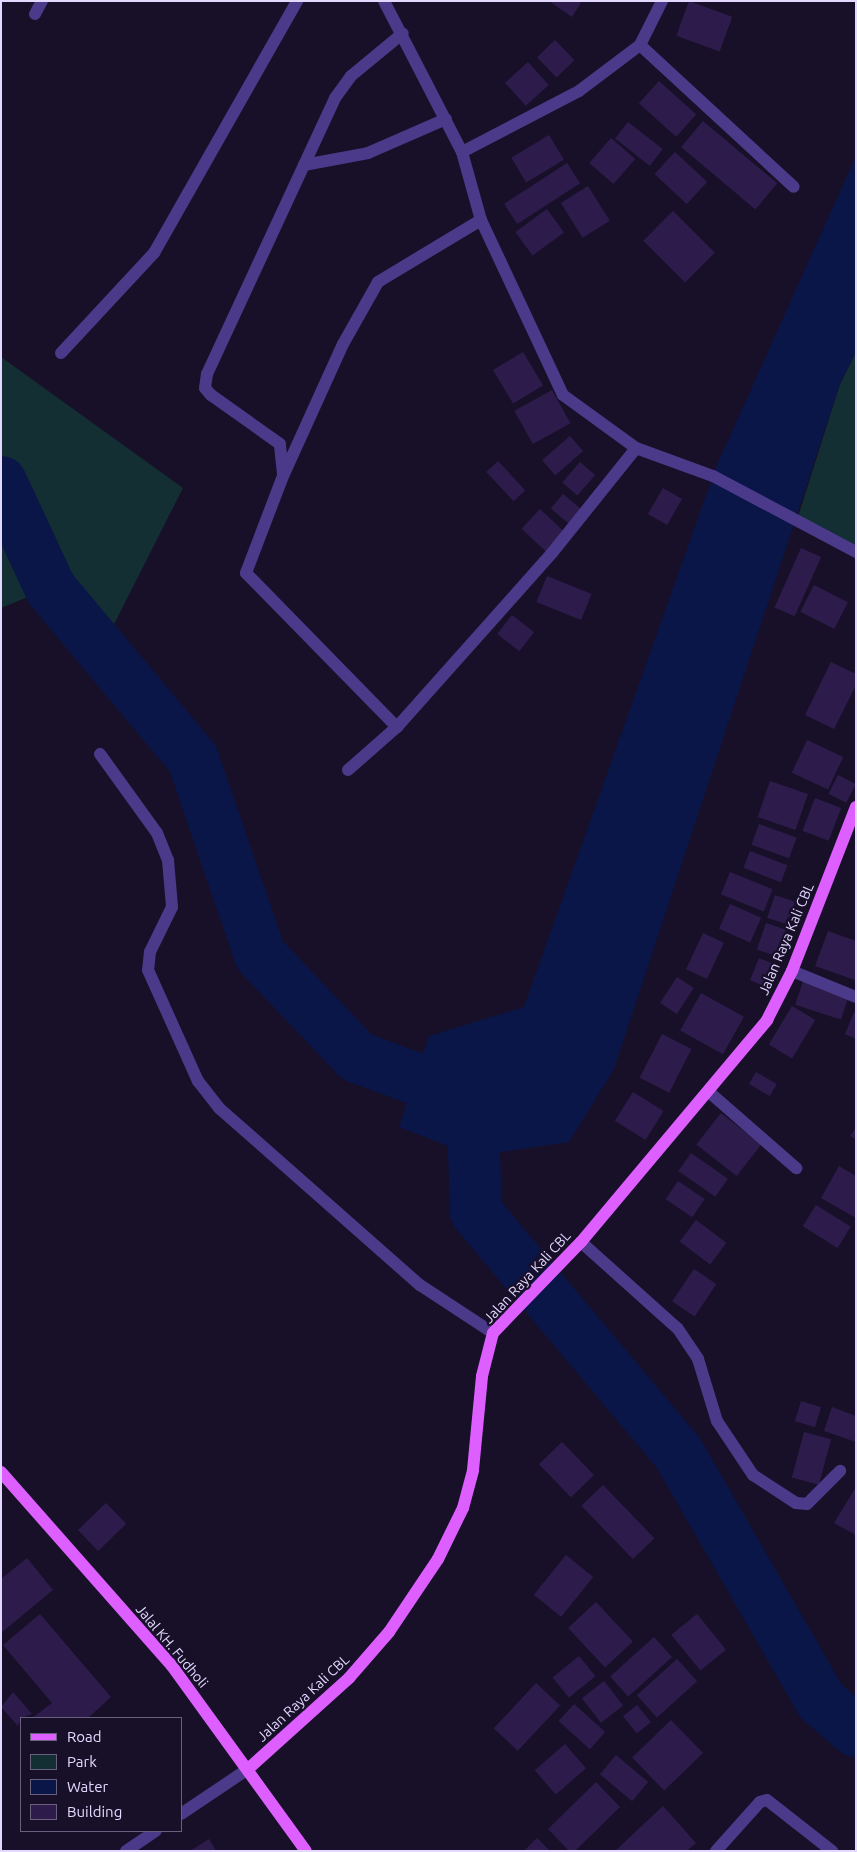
<!DOCTYPE html>
<html>
<head>
<meta charset="utf-8">
<style>
	body { margin:0 }
	#map { position:relative; width:857px; height:1852px; overflow:hidden; background:#181029; font-family:Ubuntu,sans-serif }
	div>[style] { position:absolute }
	[style*='--x'] { left:calc(var(--x)*1px); top:calc(var(--y)*1px); width:calc(var(--w)*1px); rotate:calc(var(--a)*1deg) }
	.green>* { inset:0; background:#132f33 }
	.water>* { inset:0; background:#0a1648 }
	.river>* { height:52px; margin:-26px; padding:0 26px; transform-origin:26px; border-radius:26px; background:#0a1648 }
	.building>* { inset:0; background:#2d1c4b; transform-origin:0 0 }
	.minor>* { height:12px; margin:-6px; padding:0 6px; transform-origin:6px; border-radius:6px; background:#4a3a89 }
	.major>* { height:12px; margin:-6px; padding:0 6px; transform-origin:6px; border-radius:6px; background:#de5fff }
	span { translate:-50% -50%; white-space:nowrap; text-align:center; line-height:1.15; -webkit-text-stroke:4.5px #181029; paint-order:stroke }
	.street-label { font-size:14px; color:#e3d8ff }
	.frame { position:absolute; inset:0; border:2px solid #e3d8ff; pointer-events:none }
	.legend { position:absolute; left:20px; top:1717px; width:162px; height:115px; box-sizing:border-box; background:#181029; border:1px solid #69607f; margin:0; padding:6px 9px; list-style:none; font-size:15px; color:#e3d8ff }
	.legend li { display:flex; align-items:center; gap:10px; height:25px }
	.legend b { width:25px; border:1px solid #69607f }
</style>
</head>
<body>
<div id="map">
	<div class="green">
		<i style="clip-path:polygon(856px 352px,856px 552px,797px 520px,840px 384px)"></i>
		<i style="clip-path:polygon(1px 357px,183px 488px,102px 648px,50px 588px,1px 608px,1px 484px,12px 504px,1px 482px)"></i>
	</div>
	<div class="water">
		<i style="clip-path:polygon(856px 156px,856px 352px,840px 384px,614px 1069px,569px 1142px,474px 1156px,399px 1127px,429px 1036px,524px 1007px,717px 465px)"></i>
	</div>
	<div class="river">
		<i style="--x:1;--y:482;--w:118;--a:65"></i>
		<i style="--x:51;--y:589;--w:222;--a:50.1"></i>
		<i style="--x:193;--y:759;--w:207;--a:71.1"></i>
		<i style="--x:260;--y:955;--w:141;--a:46.4"></i>
		<i style="--x:357;--y:1057;--w:61;--a:20.2"></i>
		<i style="--x:414;--y:1078;--w:72;--a:8.8"></i>
		<i style="--x:482;--y:1090;--w:35;--a:105"></i>
		<i style="--x:473;--y:1124;--w:88;--a:88"></i>
		<i style="--x:476;--y:1212;--w:316;--a:50"></i>
		<i style="--x:679;--y:1454;--w:285;--a:60.1"></i>
		<i style="--x:821;--y:1701;--w:46;--a:40.6"></i>
	</div>
	<div class="building">
		<i style="clip-path:polygon(549px 1px,582px 1px,572px 17px)"></i>
		<i style="left:689px;top:1px;width:46px;height:37px;rotate:20deg"></i>
		<i style="left:555px;top:40px;width:28px;height:25px;rotate:46deg"></i>
		<i style="left:528px;top:62px;width:31px;height:31px;rotate:48deg"></i>
		<i style="left:659px;top:81px;width:50px;height:30px;rotate:42deg"></i>
		<i style="left:703px;top:121px;width:97px;height:34px;rotate:40deg"></i>
		<i style="left:628px;top:122px;width:44px;height:21px;rotate:38deg"></i>
		<i style="left:549px;top:135px;width:29px;height:44px;rotate:59deg"></i>
		<i style="left:611px;top:138px;width:32px;height:33px;rotate:41deg"></i>
		<i style="left:675px;top:152px;width:44px;height:30px;rotate:43deg"></i>
		<i style="left:567px;top:163px;width:24px;height:75px;rotate:57deg"></i>
		<i style="left:588px;top:186px;width:41px;height:32px;rotate:58deg"></i>
		<i style="left:547px;top:209px;width:29px;height:39px;rotate:54deg"></i>
		<i style="left:673px;top:211px;width:59px;height:42px;rotate:45deg"></i>
		<i style="left:523px;top:352px;width:39px;height:35px;rotate:59deg"></i>
		<i style="left:552px;top:390px;width:38px;height:43px;rotate:61deg"></i>
		<i style="left:570px;top:436px;width:20px;height:37px;rotate:49deg"></i>
		<i style="left:498px;top:461px;width:40px;height:16px;rotate:47deg"></i>
		<i style="left:580px;top:462px;width:20px;height:27px;rotate:41deg"></i>
		<i style="left:663px;top:488px;width:22px;height:30px;rotate:30deg"></i>
		<i style="left:563px;top:494px;width:25px;height:19px;rotate:40deg"></i>
		<i style="left:540px;top:509px;width:34px;height:27px;rotate:43deg"></i>
		<i style="left:801px;top:548px;width:22px;height:65px;rotate:24deg"></i>
		<i style="left:547px;top:576px;width:48px;height:28px;rotate:22deg"></i>
		<i style="left:814px;top:585px;width:38px;height:30px;rotate:27deg"></i>
		<i style="left:512px;top:615px;width:28px;height:24px;rotate:38deg"></i>
		<i style="clip-path:polygon(831px 662px,856px 674px,856px 685px,834px 729px,805px 715px)"></i>
		<i style="left:807px;top:740px;width:40px;height:36px;rotate:25deg"></i>
		<i style="left:838px;top:775px;width:20px;height:21px;rotate:27deg"></i>
		<i style="left:770px;top:781px;width:40px;height:38px;rotate:19deg"></i>
		<i style="left:815px;top:798px;width:28px;height:35px;rotate:21deg"></i>
		<i style="left:759px;top:824px;width:40px;height:22px;rotate:20deg"></i>
		<i style="left:750px;top:851px;width:40px;height:18px;rotate:21deg"></i>
		<i style="left:730px;top:872px;width:46px;height:24px;rotate:22deg"></i>
		<i style="left:775px;top:895px;width:21px;height:24px;rotate:19deg"></i>
		<i style="left:730px;top:904px;width:34px;height:27px;rotate:24deg"></i>
		<i style="left:766px;top:923px;width:21px;height:28px;rotate:19deg"></i>
		<i style="clip-path:polygon(828px 931px,856px 941px,855px 980px,815px 966px)"></i>
		<i style="left:703px;top:933px;width:23px;height:40px;rotate:25deg"></i>
		<i style="left:759px;top:958px;width:16px;height:24px;rotate:22deg"></i>
		<i style="left:677px;top:977px;width:20px;height:31px;rotate:33deg"></i>
		<i style="left:803px;top:981px;width:48px;height:25px;rotate:18deg"></i>
		<i style="left:701px;top:993px;width:49px;height:43px;rotate:29deg"></i>
		<i style="left:792px;top:1006px;width:27px;height:45px;rotate:31deg"></i>
		<i style="clip-path:polygon(854px 1012px,856px 1013px,856px 1039px,845px 1034px)"></i>
		<i style="left:662px;top:1034px;width:33px;height:49px;rotate:27deg"></i>
		<i style="left:756px;top:1072px;width:24px;height:14px;rotate:30deg"></i>
		<i style="left:633px;top:1092px;width:36px;height:34px;rotate:32deg"></i>
		<i style="left:721px;top:1113px;width:51px;height:40px;rotate:38deg"></i>
		<i style="clip-path:polygon(856px 1128px,856px 1139px,850px 1136px)"></i>
		<i style="left:691px;top:1153px;width:45px;height:22px;rotate:35deg"></i>
		<i style="clip-path:polygon(839px 1166px,856px 1176px,856px 1218px,821px 1198px)"></i>
		<i style="left:678px;top:1181px;width:32px;height:22px;rotate:34deg"></i>
		<i style="left:816px;top:1205px;width:41px;height:25px;rotate:32deg"></i>
		<i style="left:696px;top:1220px;width:38px;height:27px;rotate:37deg"></i>
		<i style="left:694px;top:1269px;width:27px;height:39px;rotate:34deg"></i>
		<i style="left:801px;top:1401px;width:21px;height:21px;rotate:17deg"></i>
		<i style="clip-path:polygon(832px 1407px,856px 1416px,856px 1442px,824px 1431px)"></i>
		<i style="left:804px;top:1432px;width:28px;height:47px;rotate:15deg"></i>
		<i style="left:562px;top:1442px;width:46px;height:32px;rotate:46deg"></i>
		<i style="left:603px;top:1485px;width:74px;height:30px;rotate:46deg"></i>
		<i style="clip-path:polygon(856px 1487px,856px 1535px,834px 1523px)"></i>
		<i style="left:106px;top:1503px;width:29px;height:39px;rotate:46deg"></i>
		<i style="left:566px;top:1555px;width:35px;height:51px;rotate:39deg"></i>
		<i style="clip-path:polygon(27px 1558px,53px 1590px,1px 1633px,1px 1579px)"></i>
		<i style="left:596px;top:1602px;width:54px;height:38px;rotate:47deg"></i>
		<i style="clip-path:polygon(40px 1614px,111px 1697px,88px 1718px,32px 1718px,52px 1703px,3px 1645px)"></i>
		<i style="left:697px;top:1614px;width:46px;height:33px;rotate:51deg"></i>
		<i style="left:654px;top:1637px;width:27px;height:59px;rotate:48deg"></i>
		<i style="left:579px;top:1656px;width:26px;height:34px;rotate:51deg"></i>
		<i style="left:677px;top:1659px;width:30px;height:54px;rotate:48deg"></i>
		<i style="left:604px;top:1681px;width:31px;height:28px;rotate:52deg"></i>
		<i style="left:536px;top:1683px;width:33px;height:62px;rotate:43deg"></i>
		<i style="clip-path:polygon(13px 1692px,32px 1714px,21px 1718px,18px 1726px,1px 1707px)"></i>
		<i style="left:574px;top:1704px;width:42px;height:23px;rotate:42deg"></i>
		<i style="left:637px;top:1705px;width:22px;height:18px;rotate:51deg"></i>
		<i style="left:671px;top:1720px;width:46px;height:54px;rotate:46deg"></i>
		<i style="left:565px;top:1744px;width:32px;height:40px;rotate:49deg"></i>
		<i style="left:616px;top:1755px;width:42px;height:25px;rotate:40deg"></i>
		<i style="clip-path:polygon(596px 1782px,620px 1807px,575px 1851px,569px 1851px,548px 1829px)"></i>
		<i style="clip-path:polygon(663px 1806px,696px 1843px,687px 1851px,615px 1851px)"></i>
		<i style="clip-path:polygon(537px 1838px,550px 1851px,524px 1851px)"></i>
		<i style="clip-path:polygon(209px 1839px,216px 1851px,190px 1851px)"></i>
	</div>
	<div class="minor">
		<i style="--x:384;--y:1;--w:170;--a:62.7"></i>
		<i style="--x:462;--y:152;--w:71;--a:74.4"></i>
		<i style="--x:481;--y:220;--w:193;--a:64.9"></i>
		<i style="--x:563;--y:395;--w:90;--a:36"></i>
		<i style="--x:636;--y:448;--w:82;--a:20"></i>
		<i style="--x:713;--y:476;--w:162;--a:28"></i>
		<i style="--x:35;--y:14;--w:15;--a:-62"></i>
		<i style="--x:640;--y:45;--w:209;--a:42.7"></i>
		<i style="--x:462;--y:152;--w:132;--a:-27.5"></i>
		<i style="--x:579;--y:91;--w:76;--a:-37"></i>
		<i style="--x:640;--y:45;--w:49;--a:-63.4"></i>
		<i style="--x:304;--y:165;--w:65;--a:-10.6"></i>
		<i style="--x:368;--y:153;--w:85;--a:-23.6"></i>
		<i style="--x:481;--y:220;--w:120;--a:149"></i>
		<i style="--x:378;--y:282;--w:71;--a:119.4"></i>
		<i style="--x:343;--y:344;--w:145;--a:114.4"></i>
		<i style="--x:283;--y:476;--w:104;--a:110.9"></i>
		<i style="--x:246;--y:573;--w:216;--a:45.6"></i>
		<i style="--x:397;--y:727;--w:233;--a:-48.3"></i>
		<i style="--x:552;--y:553;--w:134;--a:-51.3"></i>
		<i style="--x:61;--y:353;--w:137;--a:-47.1"></i>
		<i style="--x:154;--y:253;--w:290;--a:-60.4"></i>
		<i style="--x:283;--y:474;--w:30;--a:-96"></i>
		<i style="--x:280;--y:444;--w:85;--a:-144.6"></i>
		<i style="--x:211;--y:395;--w:9;--a:-131"></i>
		<i style="--x:205;--y:388;--w:14;--a:-82"></i>
		<i style="--x:207;--y:374;--w:304;--a:-65.1"></i>
		<i style="--x:335;--y:98;--w:27;--a:-54"></i>
		<i style="--x:351;--y:76;--w:67;--a:-39.6"></i>
		<i style="--x:100;--y:754;--w:97;--a:54.2"></i>
		<i style="--x:157;--y:833;--w:29;--a:68"></i>
		<i style="--x:168;--y:860;--w:47;--a:85.1"></i>
		<i style="--x:172;--y:907;--w:50;--a:116.1"></i>
		<i style="--x:150;--y:952;--w:18;--a:96"></i>
		<i style="--x:148;--y:970;--w:122;--a:65.8"></i>
		<i style="--x:198;--y:1081;--w:34;--a:52"></i>
		<i style="--x:219;--y:1108;--w:268;--a:41.4"></i>
		<i style="--x:420;--y:1285;--w:87;--a:33.3"></i>
		<i style="--x:348;--y:770;--w:65;--a:-41.3"></i>
		<i style="--x:792;--y:971;--w:69;--a:22.1"></i>
		<i style="--x:709;--y:1092;--w:116;--a:41.1"></i>
		<i style="--x:581;--y:1242;--w:130;--a:41.9"></i>
		<i style="--x:678;--y:1329;--w:36;--a:56"></i>
		<i style="--x:698;--y:1359;--w:65;--a:73"></i>
		<i style="--x:717;--y:1421;--w:65;--a:56.3"></i>
		<i style="--x:753;--y:1475;--w:51;--a:33.1"></i>
		<i style="--x:796;--y:1503;--w:11;--a:5"></i>
		<i style="--x:807;--y:1504;--w:47;--a:-45"></i>
		<i style="--x:181;--y:1814;--w:81;--a:-33.9"></i>
		<i style="--x:126;--y:1851;--w:36;--a:-34"></i>
		<i style="--x:716;--y:1851;--w:66;--a:-48.1"></i>
		<i style="--x:760;--y:1802;--w:7;--a:-16"></i>
		<i style="--x:767;--y:1800;--w:83;--a:38.1"></i>
	</div>
	<div class="major">
		<i style="--x:1;--y:1472;--w:259;--a:48.6"></i>
		<i style="--x:172;--y:1666;--w:228;--a:54.1"></i>
		<i style="--x:248;--y:1769;--w:136;--a:-42"></i>
		<i style="--x:349;--y:1678;--w:61;--a:-49"></i>
		<i style="--x:389;--y:1632;--w:88;--a:-56.1"></i>
		<i style="--x:438;--y:1559;--w:57;--a:-63.9"></i>
		<i style="--x:463;--y:1508;--w:39;--a:-75"></i>
		<i style="--x:473;--y:1470;--w:94;--a:-84.5"></i>
		<i style="--x:482;--y:1376;--w:44;--a:-75.7"></i>
		<i style="--x:493;--y:1333;--w:127;--a:-46"></i>
		<i style="--x:581;--y:1242;--w:290;--a:-50"></i>
		<i style="--x:767;--y:1020;--w:55;--a:-63"></i>
		<i style="--x:792;--y:971;--w:176;--a:-68.7"></i>
	</div>
	<div class="street-label">
		<span style="left:786px;top:939px;rotate:-67deg">Jalan Raya Kali CBL</span>
		<span style="left:527px;top:1277px;rotate:-47deg">Jalan Raya Kali CBL</span>
		<span style="left:172px;top:1646px;rotate:50deg">Jalal KH. Fudholi</span>
		<span style="left:303px;top:1698px;rotate:-43deg">Jalan Raya Kali CBL</span>
	</div>
	<div class="frame"></div>
	<ul class="legend">
	<li><b style="height:6px;background:#de5fff"></b>Road</li>
	<li><b style="height:14px;background:#132f33"></b>Park</li>
	<li><b style="height:14px;background:#0a1648"></b>Water</li>
	<li><b style="height:14px;background:#2d1c4b"></b>Building</li>
	</ul>
</div>
</body>
</html>
